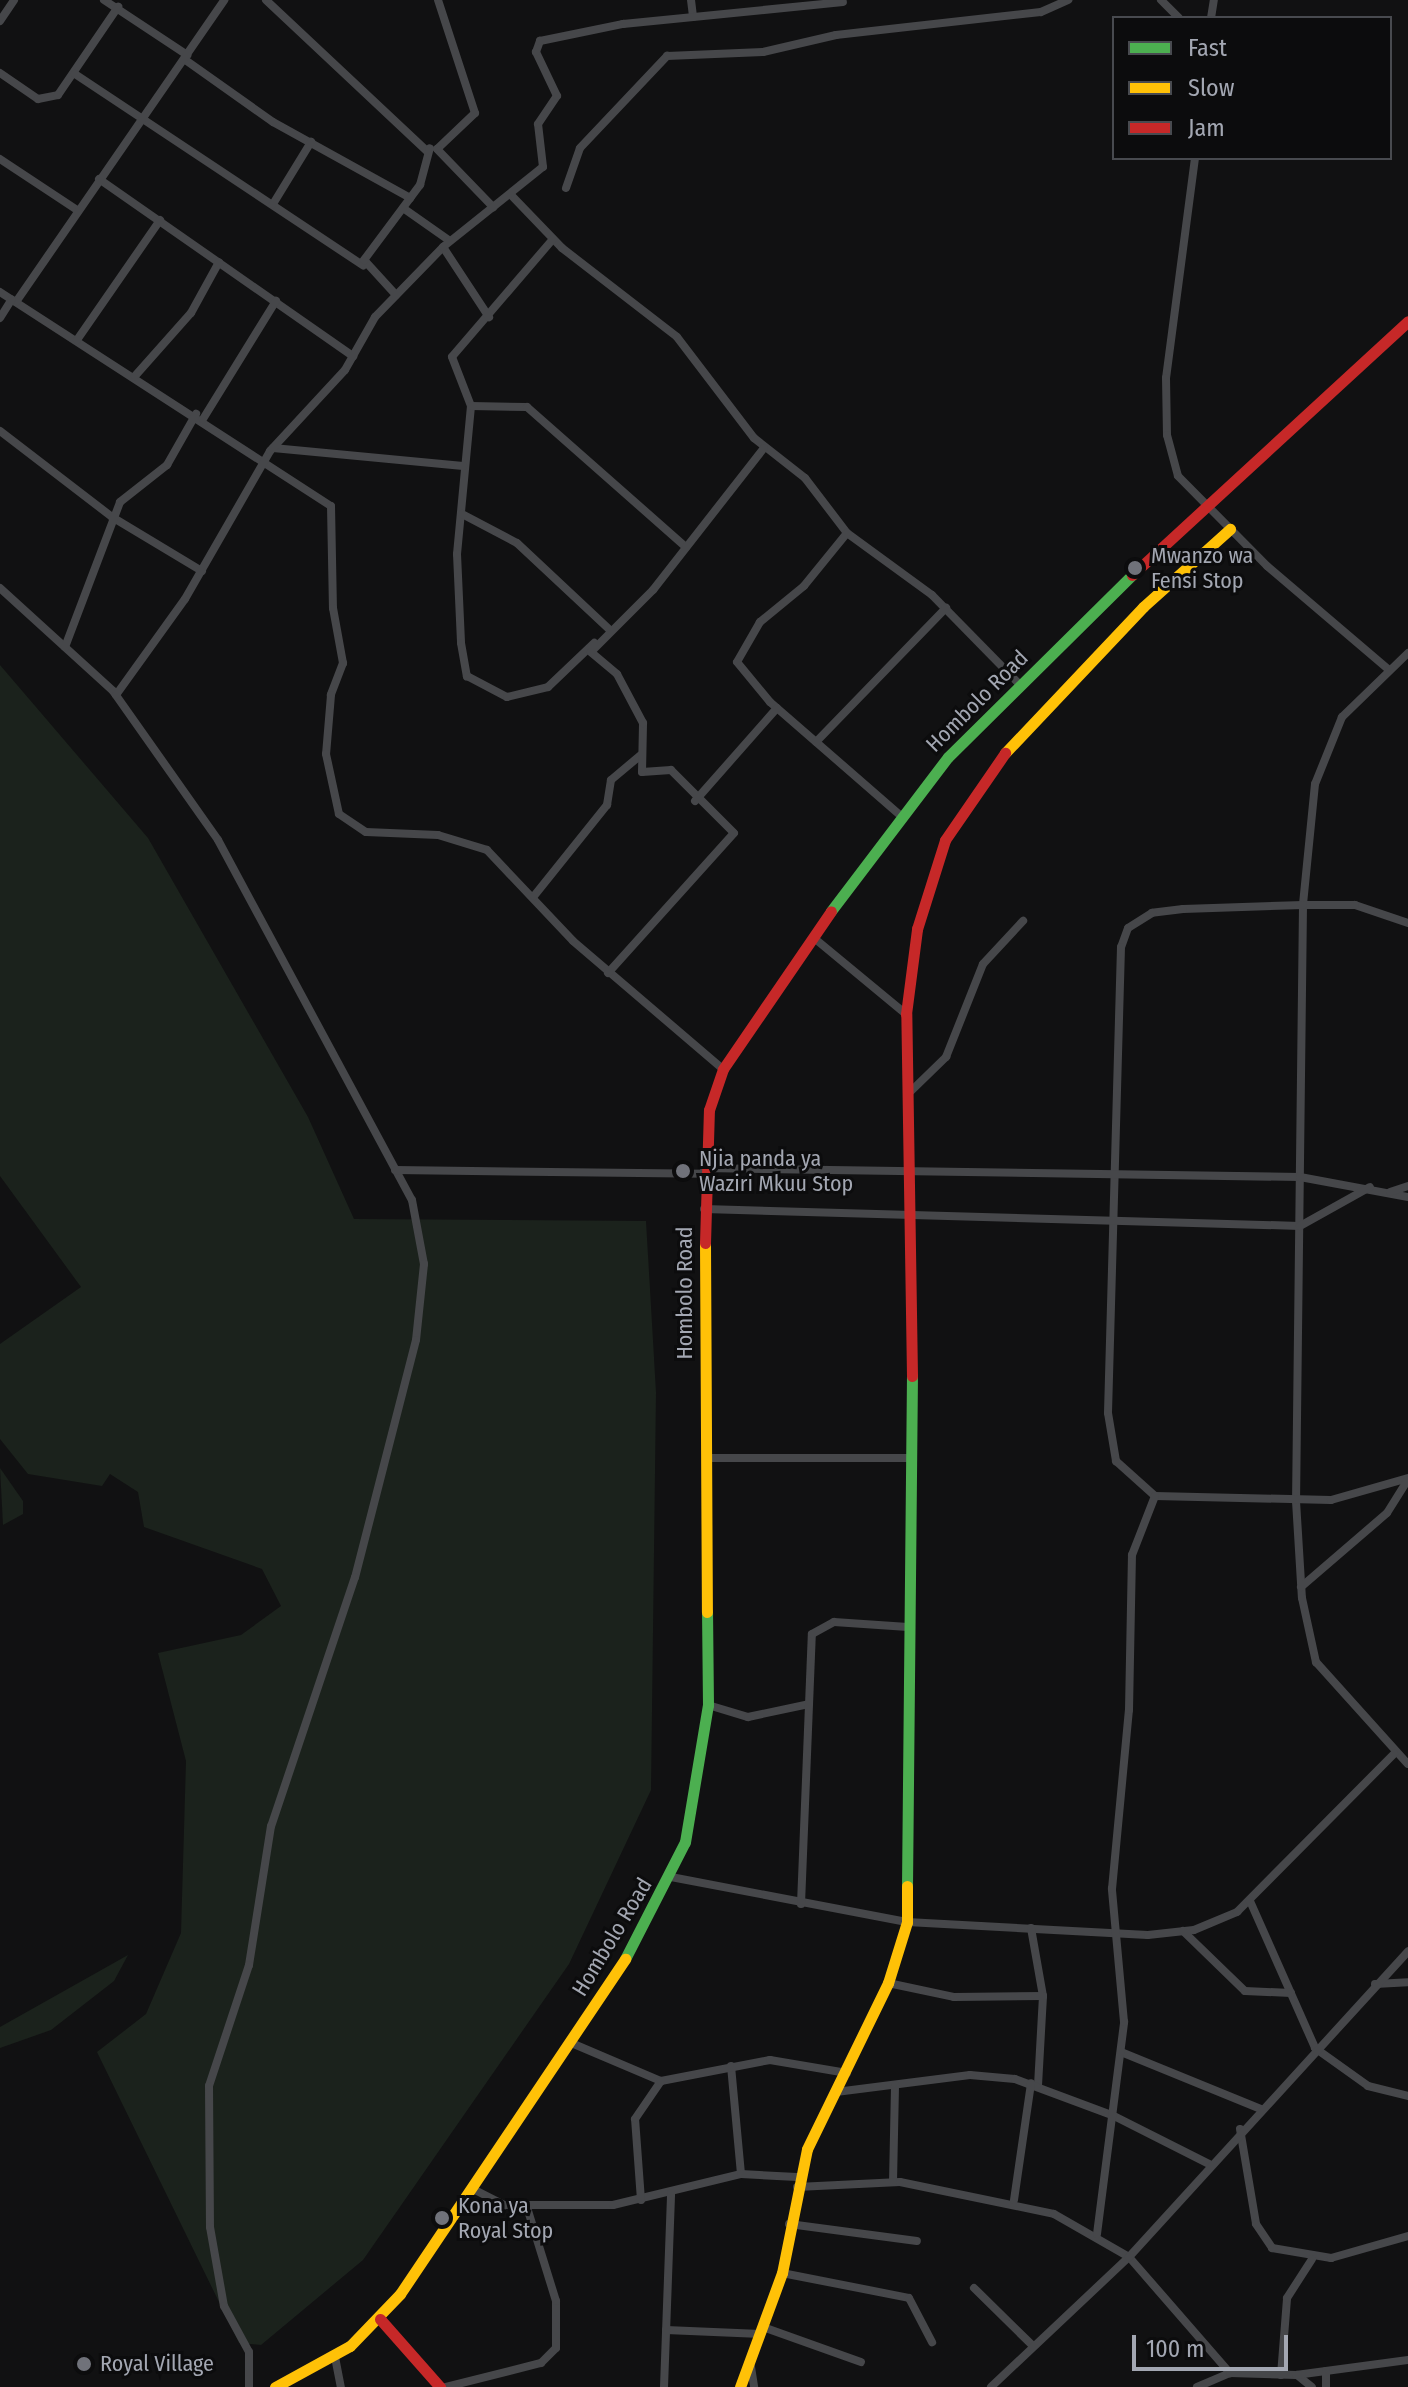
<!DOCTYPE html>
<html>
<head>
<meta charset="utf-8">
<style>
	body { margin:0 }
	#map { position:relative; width:1408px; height:2387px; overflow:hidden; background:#111112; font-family:"Fira Sans Condensed",sans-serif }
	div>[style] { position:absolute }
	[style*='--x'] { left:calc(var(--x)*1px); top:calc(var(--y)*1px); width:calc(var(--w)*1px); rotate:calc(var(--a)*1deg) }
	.green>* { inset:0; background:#1b221c }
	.street>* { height:8px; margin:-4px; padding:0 4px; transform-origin:4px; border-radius:4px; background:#46474a }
	.fast>* { height:11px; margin:-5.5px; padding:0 5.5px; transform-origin:5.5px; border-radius:5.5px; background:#4caf50 }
	.slow>* { height:11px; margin:-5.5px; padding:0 5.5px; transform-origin:5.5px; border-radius:5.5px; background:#ffc107 }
	.jam>* { height:11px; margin:-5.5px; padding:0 5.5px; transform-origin:5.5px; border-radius:5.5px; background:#c62828 }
	.dots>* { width:22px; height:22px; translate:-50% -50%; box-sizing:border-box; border:4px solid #0c0c0d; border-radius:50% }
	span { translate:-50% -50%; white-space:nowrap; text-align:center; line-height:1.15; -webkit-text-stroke:6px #0c0c0d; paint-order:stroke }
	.poi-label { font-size:22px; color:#a3a7b2 }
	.left { translate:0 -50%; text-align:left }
	.street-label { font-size:22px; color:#a3a7b2 }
	.legend { position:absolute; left:1112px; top:16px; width:280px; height:144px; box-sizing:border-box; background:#0c0c0d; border:2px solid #484a4f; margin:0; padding:10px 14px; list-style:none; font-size:24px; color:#a3a7b2 }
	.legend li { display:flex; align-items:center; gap:16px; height:40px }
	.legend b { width:40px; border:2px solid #484a4f }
	.scale { position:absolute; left:1132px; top:2335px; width:156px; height:36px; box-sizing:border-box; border:4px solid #a3a7b2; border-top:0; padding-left:10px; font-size:24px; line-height:28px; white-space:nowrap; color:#a3a7b2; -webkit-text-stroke:6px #0c0c0d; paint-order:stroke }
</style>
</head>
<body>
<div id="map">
	<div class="green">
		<i style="clip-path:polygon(0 665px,148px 838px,308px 1117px,354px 1219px,646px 1221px,656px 1392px,651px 1790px,569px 1964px,363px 2260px,261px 2345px,239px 2343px,97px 2052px,146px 2014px,181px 1933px,186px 1761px,158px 1653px,241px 1635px,281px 1606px,262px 1569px,144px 1527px,138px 1492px,110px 1474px,102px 1486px,28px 1474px,0 1439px,0 1344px,81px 1287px,0 1176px)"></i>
		<i style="clip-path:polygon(0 1468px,23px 1501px,23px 1514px,3px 1525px)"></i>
		<i style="clip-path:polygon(128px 1955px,114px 1981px,51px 2030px,0 2048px,0 2027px)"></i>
	</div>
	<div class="street">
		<i style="--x:104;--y:0;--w:100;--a:33.5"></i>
		<i style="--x:266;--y:0;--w:221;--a:43.2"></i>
		<i style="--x:438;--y:0;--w:119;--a:71.9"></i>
		<i style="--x:475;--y:113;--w:52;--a:136.5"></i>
		<i style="--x:437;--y:149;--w:81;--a:46"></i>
		<i style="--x:691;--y:0;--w:17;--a:83"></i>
		<i style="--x:1161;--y:0;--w:25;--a:45"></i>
		<i style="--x:1211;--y:18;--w:18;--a:-81"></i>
		<i style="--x:0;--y:21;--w:25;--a:-56"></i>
		<i style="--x:184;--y:59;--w:109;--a:35.3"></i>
		<i style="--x:273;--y:122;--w:157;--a:29"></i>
		<i style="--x:0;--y:73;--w:46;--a:34.4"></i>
		<i style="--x:38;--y:99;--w:20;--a:-11"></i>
		<i style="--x:58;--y:95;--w:107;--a:-55.7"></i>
		<i style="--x:75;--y:74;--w:346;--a:33.6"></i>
		<i style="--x:1195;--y:158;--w:222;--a:97.5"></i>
		<i style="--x:1166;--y:378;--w:57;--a:89"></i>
		<i style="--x:1167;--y:435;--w:42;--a:75"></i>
		<i style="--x:1178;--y:476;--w:127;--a:45.3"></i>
		<i style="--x:1267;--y:566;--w:160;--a:40.4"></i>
		<i style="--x:0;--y:159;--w:92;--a:33.5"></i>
		<i style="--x:99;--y:179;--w:310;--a:34.9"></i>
		<i style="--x:566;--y:188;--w:42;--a:-70.7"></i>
		<i style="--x:580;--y:148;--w:127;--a:-46.6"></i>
		<i style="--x:667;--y:56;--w:96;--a:-2.4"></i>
		<i style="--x:763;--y:52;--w:75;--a:-13.1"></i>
		<i style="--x:836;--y:35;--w:206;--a:-6.4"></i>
		<i style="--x:1041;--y:12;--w:30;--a:-24"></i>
		<i style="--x:512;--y:196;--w:72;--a:46.1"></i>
		<i style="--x:562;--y:248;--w:145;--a:37.7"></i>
		<i style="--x:677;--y:337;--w:127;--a:52.7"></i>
		<i style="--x:754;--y:438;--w:65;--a:38.1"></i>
		<i style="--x:805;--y:478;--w:69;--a:52.6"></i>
		<i style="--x:847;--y:533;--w:105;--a:36.1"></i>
		<i style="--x:932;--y:595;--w:126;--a:45.6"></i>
		<i style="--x:273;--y:204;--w:73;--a:-58.5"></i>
		<i style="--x:403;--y:208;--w:57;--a:35.1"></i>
		<i style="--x:553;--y:239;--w:155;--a:130.6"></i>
		<i style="--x:452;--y:357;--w:53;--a:68.8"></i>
		<i style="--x:471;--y:406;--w:149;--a:95.4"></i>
		<i style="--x:457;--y:554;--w:89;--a:87.4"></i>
		<i style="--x:461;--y:643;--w:34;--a:80"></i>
		<i style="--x:467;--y:676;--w:45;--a:27.7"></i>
		<i style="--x:507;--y:697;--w:42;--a:-13.7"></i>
		<i style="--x:548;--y:687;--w:64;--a:-43.7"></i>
		<i style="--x:443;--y:247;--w:84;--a:56.7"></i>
		<i style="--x:0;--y:292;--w:394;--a:32.9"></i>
		<i style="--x:331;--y:506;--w:102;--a:88.9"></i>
		<i style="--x:333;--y:608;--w:56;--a:79.7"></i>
		<i style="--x:343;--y:663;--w:34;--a:111"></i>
		<i style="--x:331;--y:695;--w:59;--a:94.8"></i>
		<i style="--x:326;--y:754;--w:61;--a:77.8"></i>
		<i style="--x:339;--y:814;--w:32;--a:34"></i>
		<i style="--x:366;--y:832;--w:72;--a:2.4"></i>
		<i style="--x:438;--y:835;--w:51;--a:17"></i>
		<i style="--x:487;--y:850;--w:125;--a:46.6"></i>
		<i style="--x:573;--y:941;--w:197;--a:40.5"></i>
		<i style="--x:396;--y:295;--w:47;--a:-132.4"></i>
		<i style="--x:364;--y:260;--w:94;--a:-53.3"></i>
		<i style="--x:420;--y:185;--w:38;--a:-75"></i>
		<i style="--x:16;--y:302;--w:367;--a:-55.4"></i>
		<i style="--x:0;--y:318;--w:22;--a:-58"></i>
		<i style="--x:77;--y:340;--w:146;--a:-55.3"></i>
		<i style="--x:135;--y:376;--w:84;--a:-48.4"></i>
		<i style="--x:191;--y:313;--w:58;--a:-61.2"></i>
		<i style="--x:471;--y:406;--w:56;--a:1"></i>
		<i style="--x:527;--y:407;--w:212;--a:41.4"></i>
		<i style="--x:203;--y:419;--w:139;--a:-58.3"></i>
		<i style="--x:0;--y:431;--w:141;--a:37.5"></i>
		<i style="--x:112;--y:517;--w:105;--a:31"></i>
		<i style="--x:273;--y:448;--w:191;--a:5.4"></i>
		<i style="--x:462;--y:514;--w:62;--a:27.8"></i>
		<i style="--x:517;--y:543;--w:126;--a:43.1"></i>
		<i style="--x:847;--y:533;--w:68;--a:129.1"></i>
		<i style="--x:804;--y:586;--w:57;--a:140.7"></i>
		<i style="--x:760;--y:622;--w:46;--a:119.9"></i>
		<i style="--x:737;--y:662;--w:52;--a:50.5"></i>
		<i style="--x:770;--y:702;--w:171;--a:41"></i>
		<i style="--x:0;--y:588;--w:153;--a:42.3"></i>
		<i style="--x:113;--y:691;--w:182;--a:54.8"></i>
		<i style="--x:218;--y:840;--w:409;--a:61.7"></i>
		<i style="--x:412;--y:1200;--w:65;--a:79.4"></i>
		<i style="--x:424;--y:1264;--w:76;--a:96"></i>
		<i style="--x:416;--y:1340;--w:245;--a:104.4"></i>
		<i style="--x:355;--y:1577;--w:263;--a:108.6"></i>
		<i style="--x:271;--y:1826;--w:141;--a:99"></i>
		<i style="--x:249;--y:1965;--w:127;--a:108.3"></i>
		<i style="--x:209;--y:2086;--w:141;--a:89.6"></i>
		<i style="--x:210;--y:2227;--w:80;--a:80"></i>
		<i style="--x:224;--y:2306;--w:52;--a:61.5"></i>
		<i style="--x:249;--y:2352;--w:35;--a:90"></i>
		<i style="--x:65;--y:647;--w:155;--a:-69.2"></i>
		<i style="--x:120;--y:502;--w:60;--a:-38.2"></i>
		<i style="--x:167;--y:465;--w:59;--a:-60.4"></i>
		<i style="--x:1408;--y:653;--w:92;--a:135.9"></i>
		<i style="--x:1342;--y:717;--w:72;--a:111.9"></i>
		<i style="--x:1315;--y:784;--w:122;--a:95.7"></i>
		<i style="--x:1303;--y:905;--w:596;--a:90.67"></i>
		<i style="--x:1296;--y:1501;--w:97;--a:86.5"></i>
		<i style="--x:1302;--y:1598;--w:66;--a:77.7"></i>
		<i style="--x:1316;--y:1662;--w:137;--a:48"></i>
		<i style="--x:116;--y:695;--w:118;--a:-54.3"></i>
		<i style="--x:185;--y:599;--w:171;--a:-60.1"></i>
		<i style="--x:270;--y:451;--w:110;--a:-47.2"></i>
		<i style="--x:345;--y:370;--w:61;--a:-60.5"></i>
		<i style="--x:375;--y:317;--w:98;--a:-45.8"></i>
		<i style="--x:443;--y:247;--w:128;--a:-38.7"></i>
		<i style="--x:543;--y:167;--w:43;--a:-96.6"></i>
		<i style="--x:538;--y:124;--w:34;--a:-56"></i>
		<i style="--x:557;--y:96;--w:49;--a:-115.5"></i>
		<i style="--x:536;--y:52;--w:12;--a:-70"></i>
		<i style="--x:540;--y:41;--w:85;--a:-11.6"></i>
		<i style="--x:623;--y:24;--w:221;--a:-5.7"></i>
		<i style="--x:816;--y:742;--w:187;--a:-45.9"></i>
		<i style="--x:695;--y:801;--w:124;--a:-48.6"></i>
		<i style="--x:534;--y:896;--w:117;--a:-51.3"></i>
		<i style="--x:607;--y:805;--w:25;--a:-81"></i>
		<i style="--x:611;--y:780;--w:38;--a:-40"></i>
		<i style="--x:1408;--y:923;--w:56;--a:-161.2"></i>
		<i style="--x:1355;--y:905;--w:52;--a:180"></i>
		<i style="--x:1303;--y:905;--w:120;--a:178.1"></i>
		<i style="--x:1183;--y:909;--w:31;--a:173"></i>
		<i style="--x:1152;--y:913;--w:28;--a:148"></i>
		<i style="--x:1128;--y:928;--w:20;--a:110"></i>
		<i style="--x:1121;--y:947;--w:466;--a:91.6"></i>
		<i style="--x:1108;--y:1413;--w:49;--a:80.5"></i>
		<i style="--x:1116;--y:1461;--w:52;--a:41.9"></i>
		<i style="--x:1155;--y:1496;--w:176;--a:1.3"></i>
		<i style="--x:1331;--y:1500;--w:80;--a:-15.9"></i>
		<i style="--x:814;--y:938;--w:119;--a:39.6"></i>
		<i style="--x:608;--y:973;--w:188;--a:-48"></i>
		<i style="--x:734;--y:833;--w:89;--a:-135"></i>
		<i style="--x:671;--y:770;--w:29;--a:176"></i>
		<i style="--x:642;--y:772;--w:49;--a:-88.8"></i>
		<i style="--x:643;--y:723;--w:55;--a:-118"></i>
		<i style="--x:617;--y:674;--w:34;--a:-140"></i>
		<i style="--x:591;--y:652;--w:88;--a:-45"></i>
		<i style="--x:653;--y:590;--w:180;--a:-52"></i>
		<i style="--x:909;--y:1093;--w:52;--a:-44.2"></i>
		<i style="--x:946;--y:1057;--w:100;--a:-68.3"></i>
		<i style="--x:983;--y:964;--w:59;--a:-47.1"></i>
		<i style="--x:704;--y:1168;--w:596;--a:0.87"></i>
		<i style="--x:1300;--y:1177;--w:110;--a:10.5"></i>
		<i style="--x:395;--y:1170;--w:309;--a:0.7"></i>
		<i style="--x:1390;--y:1192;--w:19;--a:-18"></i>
		<i style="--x:704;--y:1209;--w:596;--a:1.63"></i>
		<i style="--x:1300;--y:1226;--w:80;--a:-29.1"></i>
		<i style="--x:706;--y:1458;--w:202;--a:0"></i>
		<i style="--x:1301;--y:1587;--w:113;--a:-40.7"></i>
		<i style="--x:1387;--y:1513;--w:38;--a:-58"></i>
		<i style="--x:708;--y:1705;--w:42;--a:16.7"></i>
		<i style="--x:748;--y:1717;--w:62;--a:-12"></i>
		<i style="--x:671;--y:1877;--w:240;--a:10.8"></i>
		<i style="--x:907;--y:1922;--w:241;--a:3.1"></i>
		<i style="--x:1148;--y:1935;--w:46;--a:-6.2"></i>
		<i style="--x:1194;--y:1930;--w:47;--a:-22.7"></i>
		<i style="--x:1237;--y:1912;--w:223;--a:-45.2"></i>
		<i style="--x:1250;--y:1901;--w:161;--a:66.1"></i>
		<i style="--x:1315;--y:2048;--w:65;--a:35.6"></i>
		<i style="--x:1368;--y:2086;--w:41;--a:14"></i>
		<i style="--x:801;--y:1904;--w:270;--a:-87.7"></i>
		<i style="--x:812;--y:1634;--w:25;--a:-29"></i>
		<i style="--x:834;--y:1622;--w:74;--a:3.9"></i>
		<i style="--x:1031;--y:1928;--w:69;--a:80"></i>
		<i style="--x:1043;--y:1996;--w:89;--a:93.2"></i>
		<i style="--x:1183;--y:1931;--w:86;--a:44.1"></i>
		<i style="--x:1245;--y:1991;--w:46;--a:2.5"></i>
		<i style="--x:888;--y:1983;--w:67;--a:12"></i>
		<i style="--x:954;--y:1997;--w:89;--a:-0.6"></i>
		<i style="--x:1375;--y:1984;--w:33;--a:-3"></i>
		<i style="--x:569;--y:2042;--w:100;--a:23"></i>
		<i style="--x:1121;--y:2052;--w:151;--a:22.2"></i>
		<i style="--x:731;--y:2066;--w:108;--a:84.7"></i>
		<i style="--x:836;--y:2092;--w:135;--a:-7.2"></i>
		<i style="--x:970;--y:2075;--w:45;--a:5.1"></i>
		<i style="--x:1015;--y:2079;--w:103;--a:20.4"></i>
		<i style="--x:1112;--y:2115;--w:109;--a:26.8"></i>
		<i style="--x:1240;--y:2129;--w:96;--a:80.4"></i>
		<i style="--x:1256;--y:2224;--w:29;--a:56"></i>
		<i style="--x:1272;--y:2248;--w:60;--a:9.6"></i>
		<i style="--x:1331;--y:2258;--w:80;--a:-15.9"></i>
		<i style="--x:893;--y:2182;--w:97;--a:-88.8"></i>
		<i style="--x:797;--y:2187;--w:103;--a:-2.8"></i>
		<i style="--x:900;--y:2182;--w:157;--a:11.7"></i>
		<i style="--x:1054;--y:2214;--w:86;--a:29.8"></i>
		<i style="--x:1129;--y:2257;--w:154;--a:49"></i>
		<i style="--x:471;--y:2188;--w:38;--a:27"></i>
		<i style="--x:505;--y:2205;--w:108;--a:0"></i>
		<i style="--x:613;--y:2205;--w:132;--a:-13.6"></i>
		<i style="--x:741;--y:2174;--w:56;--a:3.1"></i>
		<i style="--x:641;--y:2200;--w:81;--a:-94.2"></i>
		<i style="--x:635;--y:2119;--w:46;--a:-55.6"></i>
		<i style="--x:661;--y:2081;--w:111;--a:-10.9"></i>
		<i style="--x:770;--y:2060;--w:78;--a:9.6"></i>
		<i style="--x:1014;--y:2200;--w:118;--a:-81.7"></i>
		<i style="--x:789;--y:2224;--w:129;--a:7.6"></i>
		<i style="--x:1097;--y:2234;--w:214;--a:-82.7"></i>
		<i style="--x:1124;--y:2022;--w:134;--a:-95.2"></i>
		<i style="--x:1112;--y:1889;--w:180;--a:-84.6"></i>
		<i style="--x:1129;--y:1710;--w:155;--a:-88.9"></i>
		<i style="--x:1132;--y:1555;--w:63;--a:-68.7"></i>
		<i style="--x:782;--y:2273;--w:129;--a:11.1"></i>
		<i style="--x:909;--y:2298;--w:50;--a:62.4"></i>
		<i style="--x:974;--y:2288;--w:83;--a:44.5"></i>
		<i style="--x:763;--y:2327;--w:104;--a:19.7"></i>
		<i style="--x:666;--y:2330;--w:95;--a:2.4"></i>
		<i style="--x:335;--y:2357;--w:31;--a:79"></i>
		<i style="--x:751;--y:2367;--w:20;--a:81"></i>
		<i style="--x:1281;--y:2375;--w:77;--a:-85.5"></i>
		<i style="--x:1287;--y:2298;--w:46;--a:-57.3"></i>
		<i style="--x:1297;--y:2375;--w:19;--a:39"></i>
		<i style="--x:446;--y:2387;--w:98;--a:-14.2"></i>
		<i style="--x:541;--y:2363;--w:21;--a:-45"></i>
		<i style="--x:556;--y:2348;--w:47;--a:-90"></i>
		<i style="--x:556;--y:2301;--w:102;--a:-107.2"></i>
		<i style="--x:664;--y:2387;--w:194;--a:-87.9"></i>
		<i style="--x:991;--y:2387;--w:190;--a:-43.3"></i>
		<i style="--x:1129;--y:2257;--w:414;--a:-47.6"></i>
		<i style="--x:1197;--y:2387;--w:36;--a:-23"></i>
		<i style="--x:1230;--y:2373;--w:66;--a:1.7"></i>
		<i style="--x:1296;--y:2375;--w:113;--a:-7.6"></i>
		<i style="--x:1326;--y:2387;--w:16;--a:-90"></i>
	</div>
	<div class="fast">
		<i style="--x:831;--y:911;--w:193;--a:-52.8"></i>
		<i style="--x:948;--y:757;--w:259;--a:-44.7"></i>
		<i style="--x:907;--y:1886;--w:510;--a:-89.44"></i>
		<i style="--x:625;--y:1959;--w:131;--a:-62.9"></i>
		<i style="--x:685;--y:1842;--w:139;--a:-80.5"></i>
		<i style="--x:708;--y:1705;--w:93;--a:-90.6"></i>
	</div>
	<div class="slow">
		<i style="--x:1005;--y:753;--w:201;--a:-46.6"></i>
		<i style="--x:1143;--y:607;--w:117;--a:-41.9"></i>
		<i style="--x:705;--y:1243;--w:369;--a:89.7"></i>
		<i style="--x:275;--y:2387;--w:85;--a:-28.7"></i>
		<i style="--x:350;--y:2346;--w:72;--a:-46.1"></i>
		<i style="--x:400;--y:2294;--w:404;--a:-56.1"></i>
		<i style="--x:740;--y:2387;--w:121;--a:-69.8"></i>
		<i style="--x:782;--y:2273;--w:126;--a:-78.6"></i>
		<i style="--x:807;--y:2149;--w:185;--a:-64"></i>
		<i style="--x:888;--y:1983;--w:64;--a:-72.7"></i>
		<i style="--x:907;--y:1922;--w:36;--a:-90"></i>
	</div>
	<div class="jam">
		<i style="--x:1132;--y:575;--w:375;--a:-42.6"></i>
		<i style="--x:705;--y:1243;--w:133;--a:-88.3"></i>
		<i style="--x:709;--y:1110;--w:43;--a:-71.1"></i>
		<i style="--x:723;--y:1069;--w:191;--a:-55.6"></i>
		<i style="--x:912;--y:1376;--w:362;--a:-90.9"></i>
		<i style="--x:906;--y:1014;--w:86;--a:-82.6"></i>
		<i style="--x:917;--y:929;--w:93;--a:-72.5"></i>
		<i style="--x:945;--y:840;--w:106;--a:-55.4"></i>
		<i style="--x:380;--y:2319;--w:91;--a:48.6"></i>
	</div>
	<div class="dots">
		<i style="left:1135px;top:568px;background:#70727a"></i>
		<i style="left:683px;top:1171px;background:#70727a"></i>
		<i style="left:442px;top:2218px;background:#70727a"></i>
		<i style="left:84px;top:2364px;background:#70727a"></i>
	</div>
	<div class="poi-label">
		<span class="left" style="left:1151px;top:568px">Mwanzo wa<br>Fensi Stop</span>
		<span class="left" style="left:699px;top:1171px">Njia panda ya<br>Waziri Mkuu Stop</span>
		<span class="left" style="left:458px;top:2218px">Kona ya<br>Royal Stop</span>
		<span class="left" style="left:100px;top:2364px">Royal Village</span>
	</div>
	<div class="street-label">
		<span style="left:977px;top:701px;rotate:-45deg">Hombolo Road</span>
		<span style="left:685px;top:1293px;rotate:-90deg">Hombolo Road</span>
		<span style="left:612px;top:1937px;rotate:-59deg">Hombolo Road</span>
	</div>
	<ul class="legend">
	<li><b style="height:10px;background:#4caf50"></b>Fast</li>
	<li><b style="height:10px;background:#ffc107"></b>Slow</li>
	<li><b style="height:10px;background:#c62828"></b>Jam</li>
	</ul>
	<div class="scale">100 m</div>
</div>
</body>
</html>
